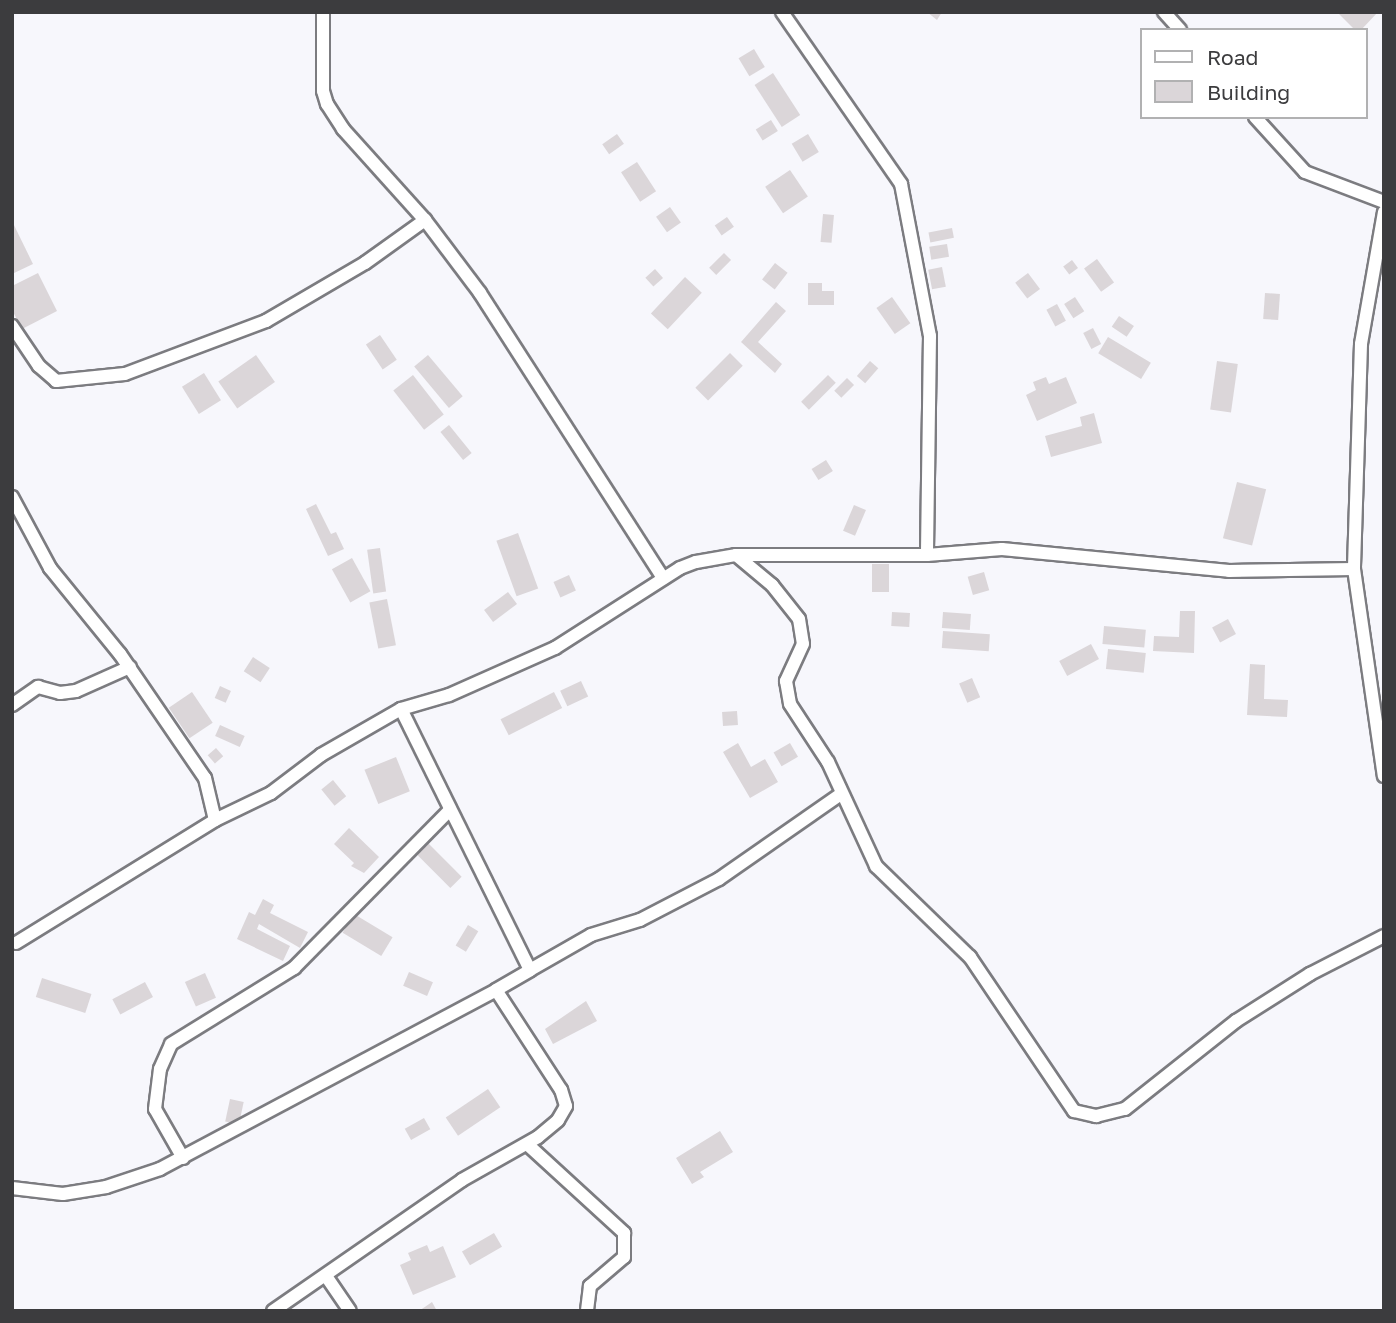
<!DOCTYPE html>
<html>
<head>
<meta charset="utf-8">
<style>
	body { margin:0 }
	#map { position:relative; width:1396px; height:1323px; overflow:hidden; background:#f7f7fc; font-family:"Golos Text",sans-serif }
	div>[style] { position:absolute }
	[style*='--x'] { left:calc(var(--x)*1px); top:calc(var(--y)*1px); width:calc(var(--w)*1px); rotate:calc(var(--a)*1deg) }
	.building>* { inset:0; background:#dbd6d9; transform-origin:0 0 }
	.roads { filter:drop-shadow(2px 0 #7c7c80) drop-shadow(-2px 0 #7c7c80) drop-shadow(0 2px #7c7c80) drop-shadow(0 -2px #7c7c80) }
	.minor>* { height:12px; margin:-6px; padding:0 6px; transform-origin:6px; border-radius:6px; background:#fff }
	span { translate:-50% -50%; white-space:nowrap; text-align:center; line-height:1.15; -webkit-text-stroke:5px #fff; paint-order:stroke }
	.frame { position:absolute; inset:0; border:14px solid #3c3c3e; pointer-events:none }
	.legend { position:absolute; left:1140px; top:28px; width:228px; height:91px; box-sizing:border-box; background:#fff; border:2px solid #b1b1b2; margin:0; padding:9px 12px; list-style:none; font-size:21px; color:#3c3c3e }
	.legend li { display:flex; align-items:center; gap:14px; height:35px }
	.legend b { width:35px; border:2px solid #b1b1b2 }
</style>
</head>
<body>
<div id="map">
	<div class="building">
		<i style="clip-path:polygon(927px 12px,942px 12px,937px 20px)"></i>
		<i style="clip-path:polygon(1337px 12px,1378px 12px,1361px 30px,1355px 30px)"></i>
		<i style="left:754px;top:49px;width:21px;height:18px;rotate:59deg"></i>
		<i style="left:773px;top:73px;width:50px;height:22px;rotate:57deg"></i>
		<i style="left:771px;top:120px;width:13px;height:18px;rotate:58deg"></i>
		<i style="left:617px;top:134px;width:12px;height:18px;rotate:55deg"></i>
		<i style="left:808px;top:134px;width:21px;height:19px;rotate:59deg"></i>
		<i style="left:637px;top:162px;width:35px;height:19px;rotate:57deg"></i>
		<i style="left:790px;top:170px;width:32px;height:30px;rotate:56deg"></i>
		<i style="left:670px;top:207px;width:19px;height:17px;rotate:55deg"></i>
		<i style="left:823px;top:214px;width:11px;height:28px;rotate:5deg"></i>
		<i style="left:727px;top:217px;width:12px;height:15px;rotate:55deg"></i>
		<i style="clip-path:polygon(12px 221px,33px 264px,12px 274px)"></i>
		<i style="left:952px;top:228px;width:10px;height:24px;rotate:79deg"></i>
		<i style="left:947px;top:244px;width:13px;height:18px;rotate:81deg"></i>
		<i style="left:724px;top:253px;width:10px;height:21px;rotate:45deg"></i>
		<i style="left:1097px;top:259px;width:29px;height:16px;rotate:54deg"></i>
		<i style="left:1072px;top:260px;width:10px;height:11px;rotate:53deg"></i>
		<i style="left:775px;top:263px;width:16px;height:21px;rotate:38deg"></i>
		<i style="left:942px;top:267px;width:20px;height:14px;rotate:79deg"></i>
		<i style="left:655px;top:269px;width:12px;height:13px;rotate:48deg"></i>
		<i style="clip-path:polygon(38px 273px,57px 311px,22px 329px,12px 310px,12px 286px)"></i>
		<i style="left:1028px;top:273px;width:20px;height:16px;rotate:53deg"></i>
		<i style="left:685px;top:277px;width:23px;height:50px;rotate:43deg"></i>
		<i style="clip-path:polygon(808px 283px,822px 283px,822px 291px,834px 291px,834px 305px,808px 305px)"></i>
		<i style="left:1265px;top:293px;width:15px;height:26px;rotate:4deg"></i>
		<i style="left:892px;top:297px;width:32px;height:19px;rotate:55deg"></i>
		<i style="left:1075px;top:297px;width:17px;height:13px;rotate:57deg"></i>
		<i style="clip-path:polygon(776px 302px,786px 311px,758px 342px,782px 364px,775px 373px,741px 342px)"></i>
		<i style="left:1057px;top:304px;width:19px;height:12px;rotate:62deg"></i>
		<i style="left:1119px;top:316px;width:18px;height:13px;rotate:34deg"></i>
		<i style="left:1093px;top:328px;width:18px;height:11px;rotate:63deg"></i>
		<i style="left:380px;top:335px;width:30px;height:17px;rotate:56deg"></i>
		<i style="left:1108px;top:337px;width:50px;height:19px;rotate:31deg"></i>
		<i style="left:730px;top:353px;width:18px;height:49px;rotate:45deg"></i>
		<i style="left:256px;top:355px;width:33px;height:46px;rotate:55deg"></i>
		<i style="left:428px;top:355px;width:54px;height:18px;rotate:50deg"></i>
		<i style="left:870px;top:361px;width:11px;height:20px;rotate:41deg"></i>
		<i style="left:1217px;top:361px;width:21px;height:49px;rotate:8deg"></i>
		<i style="left:204px;top:373px;width:32px;height:26px;rotate:58deg"></i>
		<i style="left:413px;top:375px;width:50px;height:25px;rotate:52deg"></i>
		<i style="left:828px;top:375px;width:11px;height:38px;rotate:45deg"></i>
		<i style="clip-path:polygon(1046px 377px,1049px 384px,1066px 377px,1077px 403px,1037px 421px,1026px 395px,1036px 390px,1033px 382px)"></i>
		<i style="left:847px;top:378px;width:10px;height:18px;rotate:45deg"></i>
		<i style="clip-path:polygon(1094px 413px,1102px 443px,1051px 457px,1045px 436px,1082px 426px,1080px 417px)"></i>
		<i style="left:449px;top:425px;width:36px;height:11px;rotate:51deg"></i>
		<i style="left:826px;top:460px;width:13px;height:17px;rotate:58deg"></i>
		<i style="left:1237px;top:482px;width:30px;height:58px;rotate:14deg"></i>
		<i style="clip-path:polygon(316px 504px,331px 534px,336px 532px,344px 549px,328px 556px,306px 509px)"></i>
		<i style="left:854px;top:505px;width:13px;height:28px;rotate:23deg"></i>
		<i style="left:518px;top:533px;width:59px;height:23px;rotate:70deg"></i>
		<i style="left:380px;top:548px;width:44px;height:13px;rotate:82deg"></i>
		<i style="left:352px;top:558px;width:38px;height:23px;rotate:61deg"></i>
		<i style="left:872px;top:564px;width:17px;height:28px"></i>
		<i style="left:984px;top:572px;width:19px;height:17px;rotate:74deg"></i>
		<i style="left:569px;top:575px;width:17px;height:17px;rotate:66deg"></i>
		<i style="left:508px;top:592px;width:15px;height:30px;rotate:53deg"></i>
		<i style="left:387px;top:599px;width:47px;height:18px;rotate:79deg"></i>
		<i style="clip-path:polygon(1180px 611px,1195px 611px,1194px 653px,1153px 651px,1154px 636px,1179px 637px)"></i>
		<i style="left:892px;top:612px;width:18px;height:14px;rotate:3deg"></i>
		<i style="left:943px;top:612px;width:28px;height:16px;rotate:4deg"></i>
		<i style="left:1228px;top:619px;width:17px;height:18px;rotate:62deg"></i>
		<i style="left:1104px;top:626px;width:42px;height:18px;rotate:5deg"></i>
		<i style="left:943px;top:631px;width:47px;height:17px;rotate:4deg"></i>
		<i style="left:1091px;top:644px;width:17px;height:36px;rotate:62deg"></i>
		<i style="left:1108px;top:649px;width:38px;height:20px;rotate:6deg"></i>
		<i style="left:253px;top:657px;width:20px;height:17px;rotate:33deg"></i>
		<i style="clip-path:polygon(1250px 664px,1265px 665px,1264px 699px,1288px 700px,1287px 717px,1247px 715px)"></i>
		<i style="left:972px;top:678px;width:21px;height:14px;rotate:67deg"></i>
		<i style="left:581px;top:681px;width:17px;height:23px;rotate:65deg"></i>
		<i style="left:220px;top:686px;width:12px;height:13px;rotate:24deg"></i>
		<i style="left:192px;top:692px;width:37px;height:28px;rotate:56deg"></i>
		<i style="left:554px;top:692px;width:18px;height:60px;rotate:63deg"></i>
		<i style="left:737px;top:711px;width:14px;height:15px;rotate:86deg"></i>
		<i style="left:220px;top:725px;width:27px;height:12px;rotate:24deg"></i>
		<i style="clip-path:polygon(738px 743px,751px 767px,765px 759px,778px 782px,750px 798px,723px 752px)"></i>
		<i style="left:790px;top:743px;width:16px;height:19px;rotate:60deg"></i>
		<i style="left:216px;top:748px;width:11px;height:11px;rotate:49deg"></i>
		<i style="left:396px;top:757px;width:37px;height:34px;rotate:68deg"></i>
		<i style="left:333px;top:780px;width:21px;height:15px;rotate:51deg"></i>
		<i style="clip-path:polygon(349px 828px,379px 857px,364px 873px,351px 866px,354px 863px,334px 844px)"></i>
		<i style="left:427px;top:842px;width:49px;height:16px;rotate:45deg"></i>
		<i style="clip-path:polygon(263px 899px,274px 905px,270px 913px,308px 932px,300px 948px,259px 924px,257px 929px,290px 946px,283px 961px,237px 939px,249px 912px,255px 915px)"></i>
		<i style="left:354px;top:914px;width:45px;height:22px;rotate:31deg"></i>
		<i style="left:468px;top:925px;width:12px;height:24px;rotate:31deg"></i>
		<i style="left:409px;top:972px;width:26px;height:15px;rotate:23deg"></i>
		<i style="left:205px;top:973px;width:27px;height:22px;rotate:66deg"></i>
		<i style="left:42px;top:978px;width:52px;height:20px;rotate:18deg"></i>
		<i style="left:145px;top:982px;width:17px;height:37px;rotate:62deg"></i>
		<i style="clip-path:polygon(586px 1001px,597px 1021px,553px 1044px,545px 1029px)"></i>
		<i style="left:488px;top:1089px;width:22px;height:51px;rotate:56deg"></i>
		<i style="left:230px;top:1099px;width:14px;height:23px;rotate:12deg"></i>
		<i style="left:424px;top:1118px;width:13px;height:22px;rotate:61deg"></i>
		<i style="clip-path:polygon(720px 1131px,733px 1152px,700px 1172px,704px 1177px,692px 1184px,676px 1158px)"></i>
		<i style="left:494px;top:1233px;width:16px;height:37px;rotate:60deg"></i>
		<i style="clip-path:polygon(427px 1245px,430px 1252px,443px 1246px,456px 1277px,413px 1295px,400px 1265px,411px 1260px,408px 1253px)"></i>
		<i style="clip-path:polygon(432px 1302px,437px 1311px,419px 1311px)"></i>
	</div>
	<div class="roads">
		<div class="minor">
			<i style="--x:323;--y:12;--w:79;--a:90"></i>
			<i style="--x:323;--y:91;--w:14;--a:73"></i>
			<i style="--x:327;--y:104;--w:30;--a:57"></i>
			<i style="--x:343;--y:129;--w:122;--a:48"></i>
			<i style="--x:425;--y:220;--w:91;--a:53"></i>
			<i style="--x:480;--y:293;--w:339;--a:57.3"></i>
			<i style="--x:782;--y:12;--w:209;--a:55.3"></i>
			<i style="--x:901;--y:184;--w:155;--a:79.2"></i>
			<i style="--x:930;--y:336;--w:219;--a:90.8"></i>
			<i style="--x:1164;--y:12;--w:24;--a:48"></i>
			<i style="--x:1255;--y:117;--w:74;--a:47.7"></i>
			<i style="--x:1305;--y:172;--w:85;--a:20.8"></i>
			<i style="--x:1384;--y:212;--w:134;--a:99.9"></i>
			<i style="--x:1361;--y:344;--w:225;--a:91.8"></i>
			<i style="--x:1354;--y:569;--w:209;--a:81.8"></i>
			<i style="--x:12;--y:326;--w:48;--a:56"></i>
			<i style="--x:39;--y:366;--w:23;--a:41"></i>
			<i style="--x:56;--y:381;--w:69;--a:-5.8"></i>
			<i style="--x:125;--y:374;--w:151;--a:-20.6"></i>
			<i style="--x:266;--y:321;--w:115;--a:-30.4"></i>
			<i style="--x:365;--y:263;--w:74;--a:-35.6"></i>
			<i style="--x:12;--y:497;--w:81;--a:61.8"></i>
			<i style="--x:50;--y:568;--w:111;--a:50.9"></i>
			<i style="--x:120;--y:654;--w:150;--a:55.6"></i>
			<i style="--x:205;--y:778;--w:43;--a:76.6"></i>
			<i style="--x:736;--y:555;--w:47;--a:39.8"></i>
			<i style="--x:772;--y:585;--w:43;--a:51.5"></i>
			<i style="--x:799;--y:619;--w:25;--a:81"></i>
			<i style="--x:803;--y:644;--w:41;--a:114.7"></i>
			<i style="--x:786;--y:681;--w:23;--a:80"></i>
			<i style="--x:790;--y:704;--w:69;--a:56.8"></i>
			<i style="--x:828;--y:762;--w:115;--a:65.2"></i>
			<i style="--x:876;--y:866;--w:131;--a:44.1"></i>
			<i style="--x:970;--y:957;--w:186;--a:56"></i>
			<i style="--x:1074;--y:1111;--w:23;--a:13"></i>
			<i style="--x:1096;--y:1116;--w:30;--a:-14"></i>
			<i style="--x:1125;--y:1109;--w:142;--a:-38.4"></i>
			<i style="--x:1236;--y:1021;--w:88;--a:-32.4"></i>
			<i style="--x:1310;--y:974;--w:83;--a:-27.2"></i>
			<i style="--x:12;--y:705;--w:32;--a:-35"></i>
			<i style="--x:38;--y:687;--w:23;--a:15"></i>
			<i style="--x:60;--y:693;--w:16;--a:-7"></i>
			<i style="--x:76;--y:691;--w:59;--a:-24"></i>
			<i style="--x:16;--y:943;--w:234;--a:-31.7"></i>
			<i style="--x:215;--y:820;--w:62;--a:-25.7"></i>
			<i style="--x:271;--y:793;--w:63;--a:-37.2"></i>
			<i style="--x:321;--y:755;--w:92;--a:-29.9"></i>
			<i style="--x:401;--y:709;--w:50;--a:-16.3"></i>
			<i style="--x:449;--y:695;--w:116;--a:-23.9"></i>
			<i style="--x:555;--y:648;--w:148;--a:-32.6"></i>
			<i style="--x:680;--y:568;--w:17;--a:-21"></i>
			<i style="--x:696;--y:562;--w:41;--a:-9.9"></i>
			<i style="--x:736;--y:555;--w:191;--a:0"></i>
			<i style="--x:927;--y:555;--w:75;--a:-4.6"></i>
			<i style="--x:1002;--y:549;--w:228;--a:5.5"></i>
			<i style="--x:1229;--y:571;--w:125;--a:-0.9"></i>
			<i style="--x:530;--y:970;--w:70;--a:-29.8"></i>
			<i style="--x:591;--y:935;--w:51;--a:-17"></i>
			<i style="--x:640;--y:920;--w:89;--a:-27.4"></i>
			<i style="--x:719;--y:879;--w:149;--a:-34.9"></i>
			<i style="--x:527;--y:1144;--w:132;--a:42.5"></i>
			<i style="--x:624;--y:1233;--w:24;--a:90"></i>
			<i style="--x:624;--y:1257;--w:45;--a:139.5"></i>
			<i style="--x:590;--y:1286;--w:25;--a:97"></i>
			<i style="--x:183;--y:1158;--w:56;--a:-119.7"></i>
			<i style="--x:155;--y:1109;--w:40;--a:-82.9"></i>
			<i style="--x:160;--y:1069;--w:27;--a:-66"></i>
			<i style="--x:171;--y:1044;--w:145;--a:-31.7"></i>
			<i style="--x:294;--y:968;--w:221;--a:-45.4"></i>
			<i style="--x:12;--y:1188;--w:51;--a:6.7"></i>
			<i style="--x:63;--y:1194;--w:44;--a:-9.2"></i>
			<i style="--x:106;--y:1187;--w:57;--a:-18.4"></i>
			<i style="--x:160;--y:1169;--w:381;--a:-28"></i>
			<i style="--x:326;--y:1276;--w:42;--a:55.6"></i>
			<i style="--x:273;--y:1311;--w:230;--a:-34.7"></i>
			<i style="--x:462;--y:1180;--w:87;--a:-29.5"></i>
			<i style="--x:538;--y:1137;--w:26;--a:-40"></i>
			<i style="--x:558;--y:1120;--w:16;--a:-60"></i>
			<i style="--x:566;--y:1106;--w:17;--a:-107"></i>
			<i style="--x:561;--y:1090;--w:119;--a:-123"></i>
			<i style="--x:496;--y:990;--w:39;--a:-30"></i>
			<i style="--x:530;--y:970;--w:291;--a:-116.3"></i>
		</div>
	</div>
	<div class="frame"></div>
	<ul class="legend">
	<li><b style="height:9px;background:#fff"></b>Road</li>
	<li><b style="height:19px;background:#dbd6d9"></b>Building</li>
	</ul>
</div>
</body>
</html>
